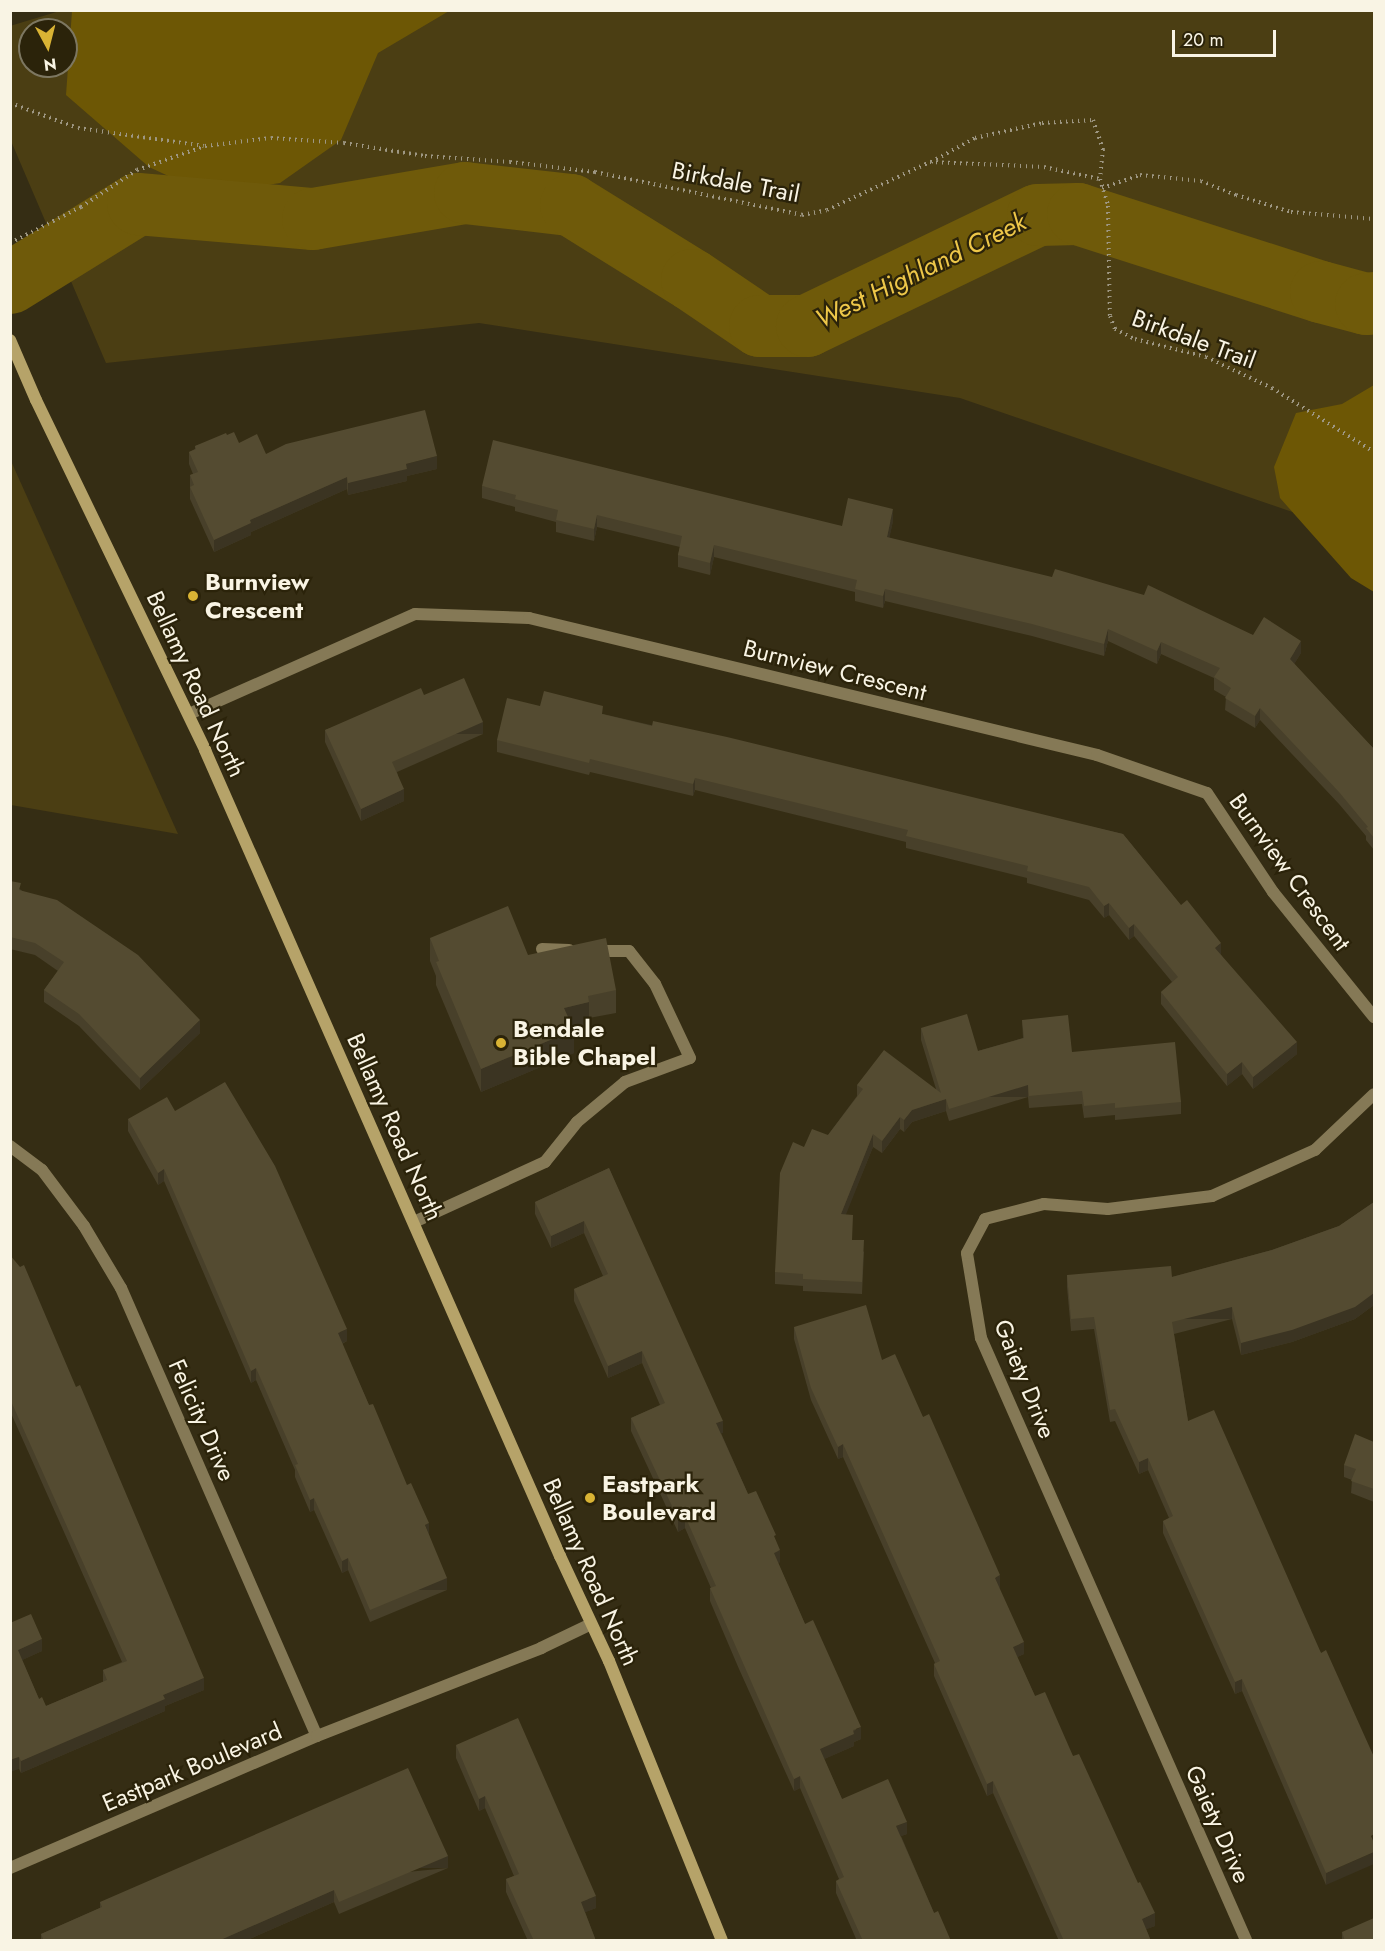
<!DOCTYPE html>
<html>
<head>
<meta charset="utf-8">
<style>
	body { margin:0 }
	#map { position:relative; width:1385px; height:1951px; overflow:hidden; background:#352d14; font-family:Jost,sans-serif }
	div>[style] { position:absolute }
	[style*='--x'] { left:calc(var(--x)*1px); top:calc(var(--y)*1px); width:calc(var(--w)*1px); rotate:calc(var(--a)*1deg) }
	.green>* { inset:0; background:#4b3e13 }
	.forest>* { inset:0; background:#6d5705 }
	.river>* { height:62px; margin:-31px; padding:0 31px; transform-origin:31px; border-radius:31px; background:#6f5a0a }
	.path>* { height:4px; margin-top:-2px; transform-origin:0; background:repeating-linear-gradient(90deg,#9e9783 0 1.5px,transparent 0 6px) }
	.lane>* { height:12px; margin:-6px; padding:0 6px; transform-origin:6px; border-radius:6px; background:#857956 }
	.street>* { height:12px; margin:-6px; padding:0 6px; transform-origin:6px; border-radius:6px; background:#857956 }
	.secondary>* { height:12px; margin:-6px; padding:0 6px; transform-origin:6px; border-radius:6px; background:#b6a369 }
	.wall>* { inset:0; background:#48402a }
	.shaded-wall>* { inset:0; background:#3b3422; transform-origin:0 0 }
	.building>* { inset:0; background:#544b31 }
	.dots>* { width:16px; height:16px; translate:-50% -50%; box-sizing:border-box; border:3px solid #2b230a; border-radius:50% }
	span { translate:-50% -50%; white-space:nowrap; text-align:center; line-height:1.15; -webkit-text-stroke:4.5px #2b230a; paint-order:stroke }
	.street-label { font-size:24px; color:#f9f4e4 }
	.poi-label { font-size:24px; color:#f9f4e4; font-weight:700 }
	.left { translate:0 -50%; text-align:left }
	.water-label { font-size:26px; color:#eec749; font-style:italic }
	.frame { position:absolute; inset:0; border:12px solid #f9f4e4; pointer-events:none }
	.north { position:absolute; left:18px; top:18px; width:60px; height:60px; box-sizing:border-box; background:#2b230a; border:2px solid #7d7761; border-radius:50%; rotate:173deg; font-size:16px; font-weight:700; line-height:24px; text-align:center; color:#f9f4e4 }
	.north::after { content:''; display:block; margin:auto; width:21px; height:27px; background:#d9b334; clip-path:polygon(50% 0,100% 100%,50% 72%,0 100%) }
	.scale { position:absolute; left:1172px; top:30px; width:104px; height:27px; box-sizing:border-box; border:3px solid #f9f4e4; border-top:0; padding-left:8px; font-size:18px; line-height:21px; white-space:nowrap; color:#f9f4e4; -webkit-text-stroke:4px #2b230a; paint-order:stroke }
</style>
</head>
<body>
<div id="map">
	<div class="green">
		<i style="clip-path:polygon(evenodd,63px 10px,1374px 11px,1374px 540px,960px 398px,479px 323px,106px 363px,11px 141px,10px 26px,63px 10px,30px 30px,66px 30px,66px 66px,30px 66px,30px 30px)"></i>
		<i style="clip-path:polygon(10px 461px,11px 461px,178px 834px,11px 805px)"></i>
	</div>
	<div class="forest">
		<i style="clip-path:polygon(72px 11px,72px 10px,449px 11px,378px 53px,341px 140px,280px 183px,207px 194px,149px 167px,66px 95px)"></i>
		<i style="clip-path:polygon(1374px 385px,1374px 592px,1351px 578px,1280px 498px,1274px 467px,1296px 413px,1342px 404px)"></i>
	</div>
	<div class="river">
		<i style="--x:10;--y:283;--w:150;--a:-31.7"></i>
		<i style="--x:138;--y:204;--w:176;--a:4.9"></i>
		<i style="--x:313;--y:219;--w:154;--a:-9.7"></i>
		<i style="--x:465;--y:193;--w:107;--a:6.5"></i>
		<i style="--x:571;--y:205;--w:142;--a:31.8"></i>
		<i style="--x:692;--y:280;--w:82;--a:34.1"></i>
		<i style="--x:760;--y:326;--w:47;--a:0"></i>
		<i style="--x:807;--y:326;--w:256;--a:-25.7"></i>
		<i style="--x:1038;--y:215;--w:40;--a:-1.4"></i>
		<i style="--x:1078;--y:214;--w:255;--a:17.8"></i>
		<i style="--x:1321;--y:292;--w:47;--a:14.9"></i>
		<i style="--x:1366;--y:304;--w:8;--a:-7"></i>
	</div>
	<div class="path">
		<i style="--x:10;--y:103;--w:72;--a:20.2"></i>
		<i style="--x:78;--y:128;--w:127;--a:8.1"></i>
		<i style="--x:931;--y:162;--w:50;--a:-28.6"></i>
		<i style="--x:975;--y:138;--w:69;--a:-12.6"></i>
		<i style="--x:1042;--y:123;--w:51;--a:-3.4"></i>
		<i style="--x:1093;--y:120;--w:31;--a:71"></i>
		<i style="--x:1103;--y:149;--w:30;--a:96"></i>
		<i style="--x:1100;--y:179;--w:28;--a:73"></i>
		<i style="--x:1108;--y:206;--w:110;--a:89"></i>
		<i style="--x:1110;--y:316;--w:14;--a:69"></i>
		<i style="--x:1115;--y:329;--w:22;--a:27"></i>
		<i style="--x:1135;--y:339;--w:73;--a:14.2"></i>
		<i style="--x:1206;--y:357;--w:73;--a:25.2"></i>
		<i style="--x:1272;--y:388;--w:120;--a:32.1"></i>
		<i style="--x:1102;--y:188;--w:40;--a:-18.9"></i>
		<i style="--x:1140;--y:175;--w:61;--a:5.6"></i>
		<i style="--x:1201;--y:181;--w:38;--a:22"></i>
		<i style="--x:1236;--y:195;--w:58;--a:17.2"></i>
		<i style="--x:1291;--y:212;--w:83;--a:4.8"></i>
		<i style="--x:10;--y:243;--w:80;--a:-26.9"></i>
		<i style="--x:81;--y:207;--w:67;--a:-33.5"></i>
		<i style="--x:137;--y:170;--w:72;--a:-19.4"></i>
		<i style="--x:205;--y:146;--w:66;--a:-6.9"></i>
		<i style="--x:271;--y:138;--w:73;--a:3.9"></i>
		<i style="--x:344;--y:143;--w:82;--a:9.1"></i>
		<i style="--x:425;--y:156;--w:85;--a:4"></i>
		<i style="--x:510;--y:162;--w:86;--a:6.7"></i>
		<i style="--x:595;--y:172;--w:211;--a:11.7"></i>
		<i style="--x:802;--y:215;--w:25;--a:-11"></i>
		<i style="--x:827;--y:210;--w:114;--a:-25"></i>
		<i style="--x:930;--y:162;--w:114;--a:2.5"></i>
		<i style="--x:1044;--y:167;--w:57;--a:12.1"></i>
	</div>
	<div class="lane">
		<i style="--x:542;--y:949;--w:27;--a:2"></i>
		<i style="--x:414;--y:1222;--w:144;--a:-24.6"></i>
		<i style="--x:545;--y:1162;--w:51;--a:-51.3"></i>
		<i style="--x:577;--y:1122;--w:62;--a:-39.8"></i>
		<i style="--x:625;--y:1082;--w:69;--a:-20.3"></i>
		<i style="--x:690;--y:1058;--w:82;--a:-115.3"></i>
		<i style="--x:655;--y:984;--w:42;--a:-128.2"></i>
		<i style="--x:629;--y:951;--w:37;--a:180"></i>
	</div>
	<div class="street">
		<i style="--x:189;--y:714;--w:247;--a:-23.9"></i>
		<i style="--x:415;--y:614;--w:114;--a:2"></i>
		<i style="--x:529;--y:618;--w:584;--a:13.56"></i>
		<i style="--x:1097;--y:755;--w:116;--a:19.1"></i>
		<i style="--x:1207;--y:793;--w:119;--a:56.3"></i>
		<i style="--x:1273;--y:892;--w:161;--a:51.1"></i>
		<i style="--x:10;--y:1146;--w:40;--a:37"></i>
		<i style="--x:42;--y:1170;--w:70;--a:53.1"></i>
		<i style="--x:84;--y:1226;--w:72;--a:59.2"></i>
		<i style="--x:121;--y:1288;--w:489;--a:66.4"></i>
		<i style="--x:10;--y:1868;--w:334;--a:-23.3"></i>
		<i style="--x:317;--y:1736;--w:241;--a:-21.4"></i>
		<i style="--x:541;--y:1648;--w:55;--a:-25.6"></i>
		<i style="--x:1246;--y:1940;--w:658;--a:-113.76"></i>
		<i style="--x:981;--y:1338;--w:86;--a:-99.4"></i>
		<i style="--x:967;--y:1253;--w:38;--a:-62"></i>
		<i style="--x:985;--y:1219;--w:61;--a:-14.3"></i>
		<i style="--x:1044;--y:1204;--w:64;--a:4.5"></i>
		<i style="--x:1108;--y:1209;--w:105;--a:-7.1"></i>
		<i style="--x:1212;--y:1196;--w:113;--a:-24.1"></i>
		<i style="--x:1315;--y:1150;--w:81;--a:-43.5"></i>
	</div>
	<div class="secondary">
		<i style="--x:10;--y:340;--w:65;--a:66.6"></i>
		<i style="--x:36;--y:400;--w:389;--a:64.2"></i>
		<i style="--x:205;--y:750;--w:881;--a:66.23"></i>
		<i style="--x:560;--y:1556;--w:116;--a:65"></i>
		<i style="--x:609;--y:1661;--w:301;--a:68"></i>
	</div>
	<div class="wall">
		<i style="clip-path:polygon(227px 435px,239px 443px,266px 454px,437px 469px,407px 476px,407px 481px,348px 495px,347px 489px,251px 532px,251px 535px,214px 552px,190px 499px,190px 475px,193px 474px,189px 464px,189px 452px,195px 449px,195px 446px)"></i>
		<i style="clip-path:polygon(482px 486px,842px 526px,893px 521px,889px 538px,1253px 635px,1301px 653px,1294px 664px,1374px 749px,1374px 850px,1366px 840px,1366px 836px,1339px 804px,1260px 720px,1255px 728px,1225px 710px,1226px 697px,1214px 690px,1214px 678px,1161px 654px,1157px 664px,1108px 641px,1104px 656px,1032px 636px,885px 601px,883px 608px,855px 601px,855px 592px,714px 557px,710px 575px,678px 567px,678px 555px,680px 547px,597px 527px,594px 541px,556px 532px,556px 522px,515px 511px,515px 507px,482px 498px)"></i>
		<i style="clip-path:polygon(424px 695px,483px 734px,397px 772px,404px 801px,361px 821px,325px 742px,325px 730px)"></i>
		<i style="clip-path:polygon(540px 706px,603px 714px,1123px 834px,1221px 955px,1297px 1054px,1253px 1089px,1242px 1074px,1227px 1086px,1161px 1004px,1161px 992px,1172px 982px,1134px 936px,1129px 940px,1109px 915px,1104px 918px,1089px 900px,1027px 883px,1027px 878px,906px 848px,906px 842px,695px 790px,693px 796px,590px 772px,589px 775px,497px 752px,497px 740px)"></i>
		<i style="clip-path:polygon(10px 881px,21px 890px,200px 1033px,140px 1090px,79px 1026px,44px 1002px,44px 990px,58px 971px,35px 955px,10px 949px)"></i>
		<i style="clip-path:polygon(430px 938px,528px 955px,616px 990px,616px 1013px,589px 1018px,589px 1025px,573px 1029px,574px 1053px,481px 1092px,436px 985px,436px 976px,430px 961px)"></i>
		<i style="clip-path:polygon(1022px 1020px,1072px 1052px,1181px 1102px,1181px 1114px,1115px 1120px,1115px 1115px,1084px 1118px,1082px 1104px,1029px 1108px,1028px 1097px,949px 1121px,946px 1111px,912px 1122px,904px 1132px,900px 1129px,882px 1153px,873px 1147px,845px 1215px,852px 1240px,864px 1252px,862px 1294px,803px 1291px,803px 1286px,775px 1284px,775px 1272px,804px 1147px,828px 1135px,857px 1096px,857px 1085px,936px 1089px,921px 1040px,921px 1028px,978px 1051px,1023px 1038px)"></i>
		<i style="clip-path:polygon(175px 1111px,347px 1341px,342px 1344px,369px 1405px,429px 1535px,447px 1590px,370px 1622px,348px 1570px,342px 1573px,314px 1510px,310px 1512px,295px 1477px,295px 1470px,256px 1380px,251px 1383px,164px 1181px,158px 1185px,128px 1131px,128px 1119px)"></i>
		<i style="clip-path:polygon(609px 1168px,723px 1433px,721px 1433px,748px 1494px,776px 1541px,780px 1562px,778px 1563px,805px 1624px,861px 1739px,854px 1742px,854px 1746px,824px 1759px,842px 1799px,907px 1834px,901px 1836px,934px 1913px,951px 1941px,857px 1941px,836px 1893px,836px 1881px,839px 1879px,800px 1788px,794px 1791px,739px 1669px,710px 1601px,710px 1588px,711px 1588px,685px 1528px,678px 1532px,631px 1431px,631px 1418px,660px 1405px,642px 1363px,608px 1378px,574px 1301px,574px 1289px,603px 1276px,584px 1233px,551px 1248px,535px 1214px,535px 1202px)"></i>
		<i style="clip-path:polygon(1374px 1202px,1374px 1305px,1355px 1319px,1292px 1342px,1241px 1355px,1232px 1319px,1174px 1334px,1188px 1421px,1321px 1653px,1374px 1757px,1326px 1885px,1242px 1691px,1235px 1694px,1163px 1533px,1163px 1521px,1169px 1518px,1148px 1470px,1139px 1474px,1115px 1421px,1110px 1422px,1094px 1329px,1071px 1331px,1067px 1287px,1067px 1275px,1172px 1277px,1272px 1250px,1339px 1226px)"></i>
		<i style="clip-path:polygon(10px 1255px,204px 1690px,165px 1706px,165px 1711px,21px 1773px,19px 1769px,10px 1623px,42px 1651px,22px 1660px,39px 1699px,46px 1706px,103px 1682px,103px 1670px,122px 1662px,10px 1411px)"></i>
		<i style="clip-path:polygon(794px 1327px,882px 1360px,923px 1417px,1000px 1587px,999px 1588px,1024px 1654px,1017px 1657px,1035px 1696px,1073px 1756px,1155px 1926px,1146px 1929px,1151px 1941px,1059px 1941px,993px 1793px,987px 1796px,934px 1676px,934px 1664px,935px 1663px,843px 1457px,838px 1459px,811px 1400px,794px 1339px)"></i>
		<i style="clip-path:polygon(1374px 1442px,1374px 1502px,1351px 1493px,1352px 1480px,1344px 1477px,1344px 1465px)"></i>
		<i style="clip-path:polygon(456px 1745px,596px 1908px,585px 1912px,596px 1941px,528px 1941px,506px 1892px,506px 1879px,514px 1876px,485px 1808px,479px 1811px,456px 1758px)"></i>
		<i style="clip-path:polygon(448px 1868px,339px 1914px,334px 1902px,245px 1941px,41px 1941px,41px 1934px,100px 1908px,100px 1902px)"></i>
		<i style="clip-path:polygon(1342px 1932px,1374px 1941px,1342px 1941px)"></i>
	</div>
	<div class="shaded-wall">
		<i style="clip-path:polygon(437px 456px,437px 469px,407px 476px,407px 481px,348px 495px,348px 483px,406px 464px)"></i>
		<i style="clip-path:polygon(347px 477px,347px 489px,251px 532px,251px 535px,214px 552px,214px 540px,250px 520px)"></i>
		<i style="clip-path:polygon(893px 509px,893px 521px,887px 550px,887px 537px)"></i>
		<i style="clip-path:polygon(597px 515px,597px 527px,594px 541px,594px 529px)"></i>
		<i style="clip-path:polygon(714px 545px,714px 557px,710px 575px,710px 563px)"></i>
		<i style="clip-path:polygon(885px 589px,885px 601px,883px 608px,883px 596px)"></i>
		<i style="clip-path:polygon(1108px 629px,1108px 641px,1104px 656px,1104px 644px)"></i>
		<i style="clip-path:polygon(1301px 641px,1301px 653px,1290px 671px,1290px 659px)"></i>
		<i style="clip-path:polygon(1161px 642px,1161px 654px,1157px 664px,1157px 651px)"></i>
		<i style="clip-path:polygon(1260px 708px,1260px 720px,1255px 728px,1255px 716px)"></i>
		<i style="left:483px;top:722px;width:12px;height:99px;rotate:90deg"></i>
		<i style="clip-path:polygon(695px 778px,695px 790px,693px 796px,693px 784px)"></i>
		<i style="clip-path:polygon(404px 789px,404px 801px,361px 821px,361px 809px)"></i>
		<i style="clip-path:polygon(1109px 903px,1109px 915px,1104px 918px,1104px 906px)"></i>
		<i style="clip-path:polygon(1134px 924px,1134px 936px,1129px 940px,1129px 928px)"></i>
		<i style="clip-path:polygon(1221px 943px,1221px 955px,1215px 960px,1215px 948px)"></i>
		<i style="clip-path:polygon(589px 1002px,589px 1025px,564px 1031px,564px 1008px)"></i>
		<i style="clip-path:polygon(200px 1020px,200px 1033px,140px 1090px,140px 1078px)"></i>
		<i style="clip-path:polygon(574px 1030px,574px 1053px,481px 1092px,481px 1069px)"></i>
		<i style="clip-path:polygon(1297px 1042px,1297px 1054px,1253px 1089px,1253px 1077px)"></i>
		<i style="clip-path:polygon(1242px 1062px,1242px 1074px,1227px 1086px,1227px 1074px)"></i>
		<i style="left:1028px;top:1085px;width:12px;height:83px;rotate:90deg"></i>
		<i style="clip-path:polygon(946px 1099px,946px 1111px,912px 1122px,904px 1132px,904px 1120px,912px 1110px)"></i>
		<i style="clip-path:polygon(900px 1117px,900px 1129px,882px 1153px,882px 1141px)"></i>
		<i style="clip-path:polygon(873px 1134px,873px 1147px,841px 1227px,841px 1214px)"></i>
		<i style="clip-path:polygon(164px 1169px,164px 1181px,158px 1185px,158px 1173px)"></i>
		<i style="clip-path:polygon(584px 1221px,584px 1233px,551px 1248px,551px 1236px)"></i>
		<i style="clip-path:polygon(1374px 1293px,1374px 1305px,1355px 1319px,1292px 1342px,1241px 1355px,1241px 1343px)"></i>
		<i style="left:1232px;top:1307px;width:12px;height:62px;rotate:90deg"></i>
		<i style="clip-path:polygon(347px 1329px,347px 1341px,338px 1345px,338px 1333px)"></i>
		<i style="clip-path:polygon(642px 1351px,642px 1363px,608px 1378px,608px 1366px)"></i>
		<i style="clip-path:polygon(256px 1368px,256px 1380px,251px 1383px,251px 1371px)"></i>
		<i style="clip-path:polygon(723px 1421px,723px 1433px,716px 1435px,716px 1423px)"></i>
		<i style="clip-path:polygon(843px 1444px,843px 1457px,838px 1459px,838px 1447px)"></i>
		<i style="clip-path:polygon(1148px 1458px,1148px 1470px,1139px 1474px,1139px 1462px)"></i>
		<i style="clip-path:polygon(314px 1498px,314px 1510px,310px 1512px,310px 1500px)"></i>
		<i style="clip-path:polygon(685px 1516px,685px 1528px,678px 1532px,678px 1519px)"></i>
		<i style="clip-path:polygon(429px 1523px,429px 1535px,425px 1525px)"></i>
		<i style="clip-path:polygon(780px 1550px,780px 1562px,774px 1565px,774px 1553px)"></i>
		<i style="clip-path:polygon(348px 1558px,348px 1570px,342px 1573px,342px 1561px)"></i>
		<i style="clip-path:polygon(1000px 1575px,1000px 1587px,995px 1590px,995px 1578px)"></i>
		<i style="left:447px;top:1578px;width:12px;height:83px;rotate:90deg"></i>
		<i style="clip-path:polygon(42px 1639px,42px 1651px,18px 1662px,18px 1650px)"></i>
		<i style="clip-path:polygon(1024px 1642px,1024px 1654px,1013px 1659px,1013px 1647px)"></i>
		<i style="clip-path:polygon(204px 1678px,204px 1690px,165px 1706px,165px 1711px,21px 1773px,21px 1761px,163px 1695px)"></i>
		<i style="clip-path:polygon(1242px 1679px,1242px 1691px,1235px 1694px,1235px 1682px)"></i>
		<i style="clip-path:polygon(861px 1727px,861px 1739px,854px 1742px,854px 1746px,820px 1761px,820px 1749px)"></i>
		<i style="clip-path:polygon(19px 1757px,19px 1769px,10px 1772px,10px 1760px)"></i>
		<i style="clip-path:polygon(800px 1776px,800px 1788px,794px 1791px,794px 1779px)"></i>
		<i style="clip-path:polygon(993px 1781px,993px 1793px,987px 1796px,987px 1784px)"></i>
		<i style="clip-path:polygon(485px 1796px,485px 1808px,479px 1811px,479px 1799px)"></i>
		<i style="clip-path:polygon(907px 1822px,907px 1834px,896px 1838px,896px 1826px)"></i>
		<i style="clip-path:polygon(1374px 1852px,1374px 1864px,1326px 1885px,1326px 1873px)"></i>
		<i style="left:448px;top:1856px;width:12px;height:118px;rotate:90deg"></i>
		<i style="clip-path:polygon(334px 1890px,334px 1902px,245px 1941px,218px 1941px)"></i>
		<i style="clip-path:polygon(596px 1896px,596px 1908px,581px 1914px,581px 1902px)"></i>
		<i style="clip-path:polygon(1155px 1913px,1155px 1926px,1142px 1931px,1142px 1919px)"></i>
	</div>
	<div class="building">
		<i style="clip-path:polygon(425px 410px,437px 456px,406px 464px,407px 469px,348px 483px,347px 477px,250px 520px,251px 523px,214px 540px,190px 487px,194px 485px,190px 475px,198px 472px,189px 452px,196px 449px,195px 446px,226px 433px,227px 435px,234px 432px,239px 443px,257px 434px,266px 454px,286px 444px)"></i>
		<i style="clip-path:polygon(493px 440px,842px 526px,848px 498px,893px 509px,887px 537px,1052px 577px,1055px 569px,1144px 595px,1148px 585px,1253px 635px,1264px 617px,1301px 641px,1290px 659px,1374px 749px,1374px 838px,1366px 828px,1368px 827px,1339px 792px,1260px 708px,1255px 716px,1225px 698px,1231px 688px,1214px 677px,1220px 668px,1161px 642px,1157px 651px,1108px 629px,1104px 644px,1032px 624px,885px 589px,883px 596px,855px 589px,857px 580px,714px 545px,710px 563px,678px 555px,682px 536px,597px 515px,594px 529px,556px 520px,558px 510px,515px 499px,516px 495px,482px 486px)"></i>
		<i style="clip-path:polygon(464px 678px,483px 722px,392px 762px,404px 789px,361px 809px,325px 730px,421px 688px,424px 695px)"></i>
		<i style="clip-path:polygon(544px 691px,603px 706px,602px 714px,652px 726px,653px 721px,727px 737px,1123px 834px,1181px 905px,1187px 900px,1221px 943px,1215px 948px,1297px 1042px,1253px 1077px,1242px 1062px,1227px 1074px,1161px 992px,1178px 977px,1134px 924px,1129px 928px,1109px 903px,1104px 906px,1089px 887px,1027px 871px,1028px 866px,906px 836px,908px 830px,695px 778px,693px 784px,590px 759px,589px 763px,497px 740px,507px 698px,540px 706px)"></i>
		<i style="clip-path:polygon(10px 881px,21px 883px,19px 890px,57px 900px,138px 955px,200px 1020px,140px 1078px,79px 1014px,44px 990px,64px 962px,35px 943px,10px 937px)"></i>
		<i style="clip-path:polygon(508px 906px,528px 955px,606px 938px,616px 990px,588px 996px,589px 1002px,564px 1008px,574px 1030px,481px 1069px,436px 962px,439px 961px,430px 938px)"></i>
		<i style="clip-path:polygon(967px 1014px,978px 1051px,1024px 1038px,1022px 1020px,1068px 1015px,1072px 1052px,1175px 1042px,1181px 1102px,1115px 1108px,1115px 1103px,1084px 1106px,1082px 1091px,1029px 1096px,1028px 1085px,949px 1109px,946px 1099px,912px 1110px,904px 1120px,900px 1117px,882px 1141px,873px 1134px,841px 1214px,853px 1215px,852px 1240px,864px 1240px,862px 1282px,803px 1279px,803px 1274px,775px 1272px,780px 1173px,793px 1142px,804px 1147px,812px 1129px,828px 1135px,863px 1089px,857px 1085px,884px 1050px,941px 1093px,921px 1028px)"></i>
		<i style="clip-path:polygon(225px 1082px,275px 1166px,347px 1329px,338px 1333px,369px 1405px,373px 1404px,407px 1485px,411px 1483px,429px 1523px,425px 1525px,447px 1578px,370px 1610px,348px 1558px,342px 1561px,314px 1498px,310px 1500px,295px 1465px,298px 1464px,256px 1368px,251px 1371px,164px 1169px,158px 1173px,128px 1119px,167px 1097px,175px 1111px)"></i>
		<i style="clip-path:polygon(609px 1168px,723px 1421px,716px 1423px,748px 1494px,756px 1491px,776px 1535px,774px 1536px,780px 1550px,774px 1553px,805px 1624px,813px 1620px,861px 1727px,853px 1730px,854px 1734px,820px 1749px,842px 1799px,888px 1779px,907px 1822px,896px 1826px,934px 1913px,938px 1911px,951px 1941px,863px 1941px,836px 1881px,844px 1877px,800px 1776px,794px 1779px,710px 1588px,716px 1586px,685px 1516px,678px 1519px,631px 1418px,665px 1403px,642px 1351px,608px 1366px,574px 1289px,608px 1274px,584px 1221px,551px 1236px,535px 1202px)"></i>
		<i style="clip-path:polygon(1374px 1202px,1374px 1293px,1355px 1307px,1292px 1330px,1241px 1343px,1232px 1307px,1172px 1322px,1188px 1421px,1214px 1410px,1321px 1653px,1326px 1650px,1374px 1757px,1374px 1834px,1371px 1836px,1374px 1843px,1374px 1852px,1326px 1873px,1242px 1679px,1235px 1682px,1163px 1521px,1173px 1516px,1148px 1458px,1139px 1462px,1115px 1409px,1110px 1410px,1094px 1317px,1071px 1319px,1067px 1275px,1171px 1266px,1172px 1277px,1272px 1250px,1339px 1226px)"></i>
		<i style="clip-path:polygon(10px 1255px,20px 1267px,24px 1265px,76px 1387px,80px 1385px,204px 1678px,163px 1695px,165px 1699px,21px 1761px,19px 1757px,10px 1760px,10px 1623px,31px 1614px,42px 1639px,18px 1650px,39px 1699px,42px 1697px,46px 1706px,107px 1680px,103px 1670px,127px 1661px,10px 1399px)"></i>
		<i style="clip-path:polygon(866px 1305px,882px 1360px,895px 1354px,923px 1417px,929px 1414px,1000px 1575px,995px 1578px,1024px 1642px,1013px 1647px,1035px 1696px,1045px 1692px,1073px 1756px,1079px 1754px,1138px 1883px,1140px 1882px,1155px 1913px,1142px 1919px,1151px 1941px,1064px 1941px,993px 1781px,987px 1784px,934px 1664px,940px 1661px,843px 1444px,838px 1447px,811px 1388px,794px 1327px)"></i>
		<i style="clip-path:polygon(1355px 1434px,1374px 1442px,1374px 1489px,1351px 1481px,1356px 1469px,1344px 1465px)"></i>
		<i style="clip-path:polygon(518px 1718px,596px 1896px,581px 1902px,596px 1941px,534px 1941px,506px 1879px,519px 1874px,485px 1796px,479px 1799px,456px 1745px)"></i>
		<i style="clip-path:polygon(408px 1768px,448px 1856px,339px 1902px,334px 1890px,218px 1941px,44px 1941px,41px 1934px,102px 1907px,100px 1902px)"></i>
		<i style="clip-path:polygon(1374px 1918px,1374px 1941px,1345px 1941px,1342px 1932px)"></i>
	</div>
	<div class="dots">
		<i style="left:193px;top:596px;background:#d9b334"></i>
		<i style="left:501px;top:1043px;background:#d9b334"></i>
		<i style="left:590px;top:1498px;background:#d9b334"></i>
	</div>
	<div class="street-label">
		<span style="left:736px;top:182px;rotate:11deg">Birkdale Trail</span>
		<span style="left:1194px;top:339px;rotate:20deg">Birkdale Trail</span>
		<span style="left:835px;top:670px;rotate:14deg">Burnview Crescent</span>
		<span style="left:196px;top:684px;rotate:65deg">Bellamy Road North</span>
		<span style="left:1290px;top:872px;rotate:54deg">Burnview Crescent</span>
		<span style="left:395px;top:1127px;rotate:66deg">Bellamy Road North</span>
		<span style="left:1025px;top:1379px;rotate:68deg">Gaiety Drive</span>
		<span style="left:202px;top:1420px;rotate:66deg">Felicity Drive</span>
		<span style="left:591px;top:1572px;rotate:66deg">Bellamy Road North</span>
		<span style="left:192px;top:1767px;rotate:-23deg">Eastpark Boulevard</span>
		<span style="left:1218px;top:1824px;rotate:66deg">Gaiety Drive</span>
	</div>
	<div class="poi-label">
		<span class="left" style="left:205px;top:596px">Burnview<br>Crescent</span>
		<span class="left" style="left:513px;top:1043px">Bendale<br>Bible Chapel</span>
		<span class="left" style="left:602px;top:1498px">Eastpark<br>Boulevard</span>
	</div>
	<div class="water-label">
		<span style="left:921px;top:271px;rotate:-26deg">West Highland Creek</span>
	</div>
	<div class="frame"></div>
	<div class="north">N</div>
	<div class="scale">20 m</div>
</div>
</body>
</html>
